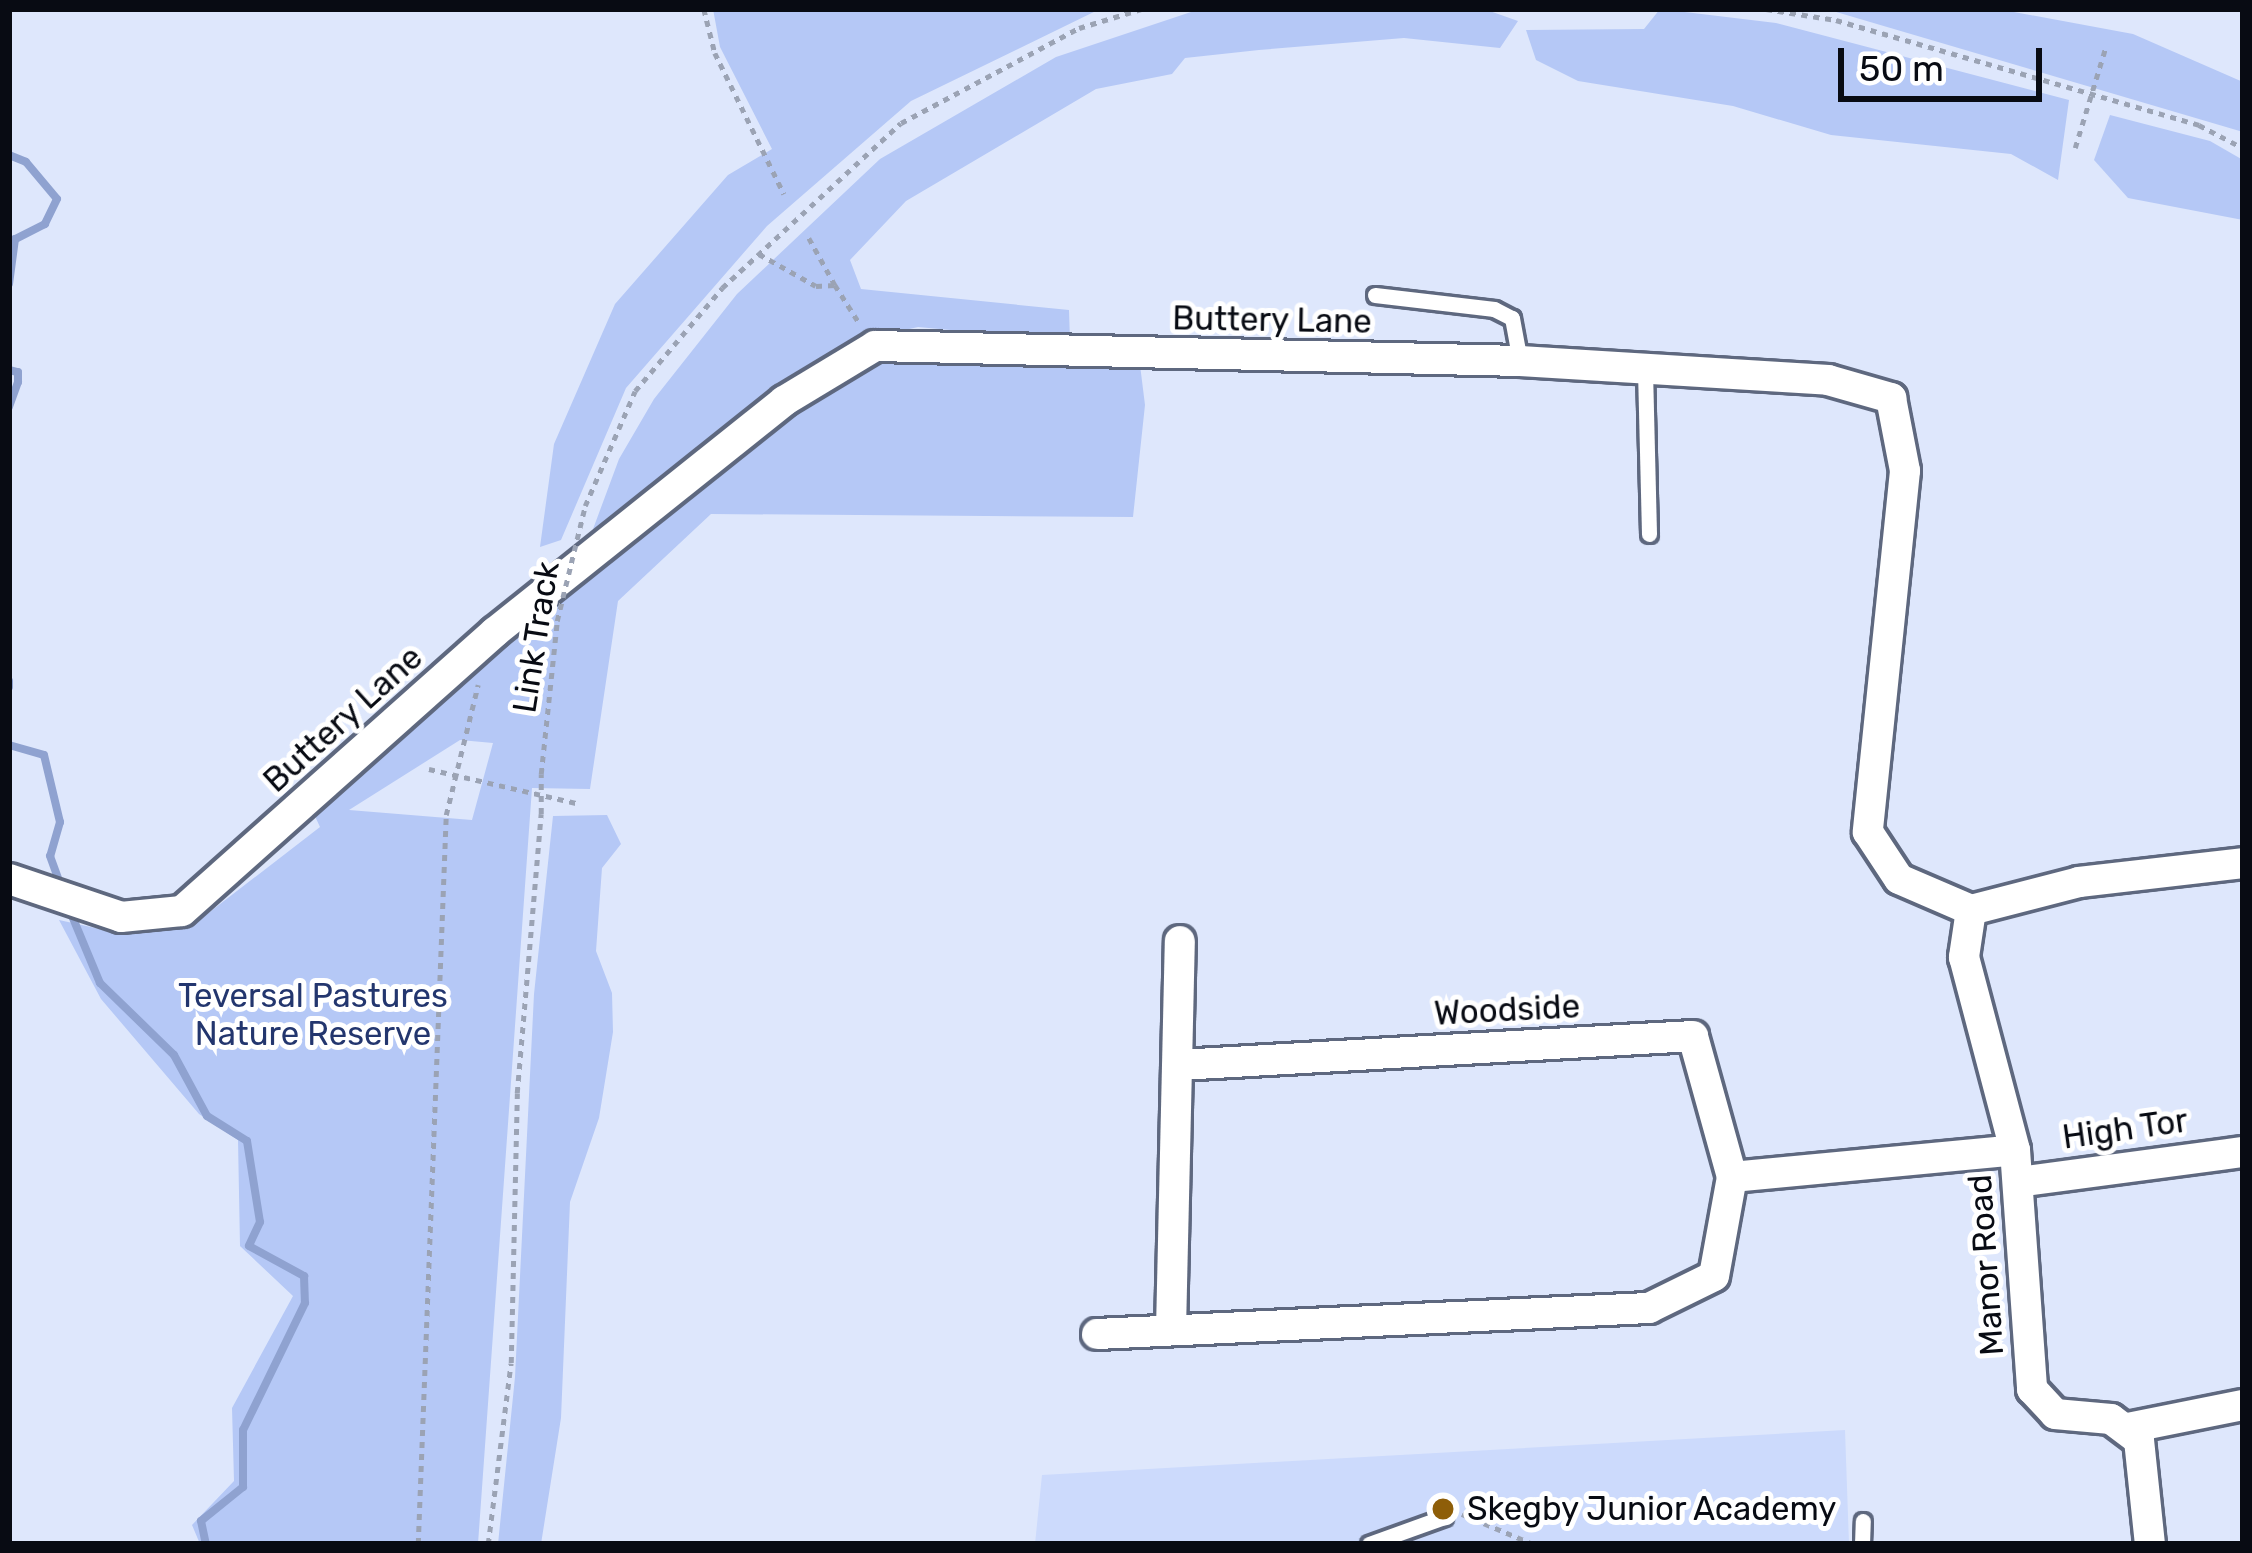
<!DOCTYPE html>
<html>
<head>
<meta charset="utf-8">
<style>
	body { margin:0 }
	#map { position:relative; width:2252px; height:1553px; overflow:hidden; background:#dee7fc; font-family:Rubik,sans-serif }
	div>[style] { position:absolute }
	[style*='--x'] { left:calc(var(--x)*1px); top:calc(var(--y)*1px); width:calc(var(--w)*1px); rotate:calc(var(--a)*1deg) }
	.built>* { inset:0; background:#ccdafc }
	.green>* { inset:0; background:#b5c8f6 }
	.stream>* { height:8px; margin:-4px; padding:0 4px; transform-origin:4px; border-radius:4px; background:#8fa2d0 }
	.path>* { height:4.5px; margin-top:-2.25px; transform-origin:0; background:repeating-linear-gradient(90deg,#9ba3b4 0 6px,transparent 0 12px) }
	.roads { filter:drop-shadow(3px 0 #5e687f) drop-shadow(-3px 0 #5e687f) drop-shadow(0 3px #5e687f) drop-shadow(0 -3px #5e687f) }
	.service>* { height:15px; margin:-7.5px; padding:0 7.5px; transform-origin:7.5px; border-radius:7.5px; background:#fff }
	.minor>* { height:30px; margin:-15px; padding:0 15px; transform-origin:15px; border-radius:15px; background:#fff }
	.path-bridge>* { height:4.5px; margin-top:-2.25px; transform-origin:0; background:repeating-linear-gradient(90deg,#9ba3b4 0 6px,transparent 0 12px) }
	.dots>* { width:33px; height:33px; translate:-50% -50%; box-sizing:border-box; border:6px solid #fff; border-radius:50% }
	span { translate:-50% -50%; white-space:nowrap; text-align:center; line-height:1.15; -webkit-text-stroke:10px #fff; paint-order:stroke }
	.street-label { font-size:33px; color:#080b13 }
	.park-label { font-size:33px; color:#23366e }
	.poi-label { font-size:33px; color:#080b13 }
	.left { translate:0 -50%; text-align:left }
	.frame { position:absolute; inset:0; border:12px solid #080b13; pointer-events:none }
	.scale { position:absolute; left:1838px; top:48px; width:204px; height:54px; box-sizing:border-box; border:6px solid #080b13; border-top:0; padding-left:15px; font-size:36px; line-height:42px; white-space:nowrap; color:#080b13; -webkit-text-stroke:9px #fff; paint-order:stroke }
</style>
</head>
<body>
<div id="map">
	<div class="built">
		<i style="clip-path:polygon(1845px 1430px,1849px 1544px,1035px 1544px,1042px 1475px)"></i>
	</div>
	<div class="green">
		<i style="clip-path:polygon(713px 9px,1100px 9px,911px 101px,767px 226px,626px 388px,561px 540px,540px 547px,554px 444px,615px 304px,728px 175px,772px 149px,720px 47px)"></i>
		<i style="clip-path:polygon(1200px 9px,1484px 9px,1518px 21px,1500px 48px,1404px 38px,1259px 50px,1185px 58px,1172px 74px,1096px 89px,906px 201px,850px 260px,861px 289px,1069px 310px,1070px 341px,918px 327px,857px 341px,586px 548px,619px 459px,654px 399px,737px 294px,880px 159px,1056px 57px)"></i>
		<i style="clip-path:polygon(1660px 9px,1776px 23px,2069px 100px,2058px 180px,2011px 154px,1831px 135px,1733px 106px,1578px 81px,1536px 60px,1526px 30px,1644px 29px)"></i>
		<i style="clip-path:polygon(1826px 9px,1998px 9px,2133px 34px,2243px 82px,2243px 132px)"></i>
		<i style="clip-path:polygon(2110px 115px,2210px 141px,2243px 160px,2243px 220px,2128px 198px,2094px 160px)"></i>
		<i style="clip-path:polygon(evenodd,879px 353px,1140px 365px,1145px 405px,1133px 517px,711px 514px,618px 601px,590px 789px,532px 788px,478px 1544px,200px 1544px,192px 1525px,234px 1481px,232px 1408px,293px 1296px,240px 1246px,238px 1140px,199px 1114px,101px 999px,59px 920px,118px 933px,189px 928px,320px 827px,313px 812px,513px 629px,572px 593px,791px 406px,879px 353px,460px 740px,493px 743px,472px 820px,349px 810px,460px 740px)"></i>
		<i style="clip-path:polygon(607px 815px,621px 844px,602px 868px,596px 951px,612px 993px,613px 1032px,599px 1118px,570px 1202px,561px 1418px,541px 1544px,498px 1544px,515px 1377px,534px 994px,553px 816px)"></i>
	</div>
	<div class="stream">
		<i style="--x:9;--y:155;--w:18;--a:22"></i>
		<i style="--x:26;--y:162;--w:48;--a:50"></i>
		<i style="--x:57;--y:199;--w:28;--a:116"></i>
		<i style="--x:45;--y:224;--w:34;--a:153"></i>
		<i style="--x:15;--y:239;--w:45;--a:97.6"></i>
		<i style="--x:9;--y:370;--w:9;--a:13"></i>
		<i style="--x:18;--y:372;--w:10;--a:90"></i>
		<i style="--x:18;--y:382;--w:27;--a:110"></i>
		<i style="--x:9;--y:681;--w:6;--a:90"></i>
		<i style="--x:9;--y:745;--w:36;--a:16"></i>
		<i style="--x:44;--y:755;--w:69;--a:76.6"></i>
		<i style="--x:60;--y:822;--w:35;--a:106"></i>
		<i style="--x:50;--y:856;--w:32;--a:70"></i>
		<i style="--x:70;--y:911;--w:78;--a:67.4"></i>
		<i style="--x:100;--y:983;--w:103;--a:44.2"></i>
		<i style="--x:174;--y:1055;--w:69;--a:61.6"></i>
		<i style="--x:207;--y:1116;--w:47;--a:32"></i>
		<i style="--x:247;--y:1141;--w:82;--a:80.9"></i>
		<i style="--x:260;--y:1222;--w:26;--a:115"></i>
		<i style="--x:249;--y:1246;--w:63;--a:28.6"></i>
		<i style="--x:304;--y:1276;--w:27;--a:88"></i>
		<i style="--x:305;--y:1303;--w:141;--a:116"></i>
		<i style="--x:243;--y:1430;--w:57;--a:90"></i>
		<i style="--x:243;--y:1487;--w:54;--a:141"></i>
		<i style="--x:201;--y:1521;--w:24;--a:78"></i>
	</div>
	<div class="path">
		<i style="--x:704;--y:9;--w:45;--a:76"></i>
		<i style="--x:715;--y:53;--w:157;--a:63.9"></i>
		<i style="--x:1766;--y:9;--w:71;--a:8.9"></i>
		<i style="--x:1836;--y:20;--w:378;--a:16.1"></i>
		<i style="--x:2199;--y:125;--w:50;--a:27.6"></i>
		<i style="--x:809;--y:238;--w:54;--a:61"></i>
		<i style="--x:759;--y:254;--w:65;--a:29.3"></i>
		<i style="--x:816;--y:286;--w:19;--a:-3"></i>
		<i style="--x:835;--y:285;--w:43;--a:57.4"></i>
		<i style="--x:585;--y:506;--w:125;--a:-66.5"></i>
		<i style="--x:635;--y:391;--w:135;--a:-49.8"></i>
		<i style="--x:722;--y:288;--w:243;--a:-42.7"></i>
		<i style="--x:901;--y:123;--w:202;--a:-28.1"></i>
		<i style="--x:1079;--y:28;--w:65;--a:-17"></i>
		<i style="--x:429;--y:769;--w:151;--a:13"></i>
		<i style="--x:541;--y:774;--w:154;--a:-84"></i>
		<i style="--x:1462;--y:1514;--w:77;--a:22.9"></i>
		<i style="--x:418;--y:1544;--w:730;--a:-87.8"></i>
		<i style="--x:446;--y:815;--w:134;--a:-76.2"></i>
		<i style="--x:488;--y:1544;--w:182;--a:-82.8"></i>
		<i style="--x:511;--y:1363;--w:270;--a:-88.7"></i>
		<i style="--x:517;--y:1093;--w:280;--a:-85.1"></i>
	</div>
	<div class="roads">
		<div class="service">
			<i style="--x:1375;--y:295;--w:120;--a:6.7"></i>
			<i style="--x:1494;--y:309;--w:20;--a:27"></i>
			<i style="--x:1512;--y:318;--w:44;--a:79.5"></i>
			<i style="--x:1645;--y:370;--w:164;--a:88.6"></i>
			<i style="--x:1369;--y:1544;--w:80;--a:-19.8"></i>
			<i style="--x:1862;--y:1544;--w:23;--a:-88"></i>
		</div>
		<div class="minor">
			<i style="--x:9;--y:879;--w:118;--a:18.7"></i>
			<i style="--x:121;--y:917;--w:61;--a:-5.6"></i>
			<i style="--x:182;--y:911;--w:419;--a:-41.7"></i>
			<i style="--x:495;--y:632;--w:370;--a:-38.6"></i>
			<i style="--x:784;--y:401;--w:106;--a:-31.1"></i>
			<i style="--x:875;--y:346;--w:645;--a:1.33"></i>
			<i style="--x:1520;--y:361;--w:309;--a:3.5"></i>
			<i style="--x:1828;--y:380;--w:66;--a:15.9"></i>
			<i style="--x:1891;--y:398;--w:74;--a:79.1"></i>
			<i style="--x:1905;--y:471;--w:363;--a:95.9"></i>
			<i style="--x:1868;--y:832;--w:56;--a:56.6"></i>
			<i style="--x:1899;--y:879;--w:78;--a:23.3"></i>
			<i style="--x:1971;--y:910;--w:112;--a:-14.5"></i>
			<i style="--x:2079;--y:882;--w:165;--a:-6.6"></i>
			<i style="--x:1971;--y:910;--w:48;--a:98.5"></i>
			<i style="--x:1964;--y:957;--w:200;--a:75.2"></i>
			<i style="--x:2015;--y:1150;--w:240;--a:85.9"></i>
			<i style="--x:2032;--y:1389;--w:34;--a:47"></i>
			<i style="--x:2055;--y:1414;--w:56;--a:5.1"></i>
			<i style="--x:2111;--y:1419;--w:35;--a:37"></i>
			<i style="--x:2139;--y:1440;--w:105;--a:84"></i>
			<i style="--x:1732;--y:1177;--w:284;--a:-5.4"></i>
			<i style="--x:2018;--y:1182;--w:227;--a:-7.6"></i>
			<i style="--x:1171;--y:1330;--w:389;--a:-88.7"></i>
			<i style="--x:1097;--y:1334;--w:553;--a:-2.7"></i>
			<i style="--x:1649;--y:1308;--w:72;--a:-26.2"></i>
			<i style="--x:1714;--y:1276;--w:101;--a:-79.7"></i>
			<i style="--x:1732;--y:1177;--w:146;--a:-105.5"></i>
			<i style="--x:1693;--y:1036;--w:515;--a:176.77"></i>
			<i style="--x:2128;--y:1428;--w:117;--a:-11.3"></i>
		</div>
	</div>
	<div class="path-bridge">
		<i style="--x:2075;--y:148;--w:107;--a:-73.1"></i>
		<i style="--x:557;--y:621;--w:118;--a:-76.3"></i>
		<i style="--x:541;--y:814;--w:40;--a:-90"></i>
	</div>
	<div class="dots">
		<i style="left:1443px;top:1509px;background:#8e5e09"></i>
	</div>
	<div class="street-label">
		<span style="left:1272px;top:320px;rotate:1deg">Buttery Lane</span>
		<span style="left:536px;top:637px;rotate:-81deg">Link Track</span>
		<span style="left:343px;top:719px;rotate:-42deg">Buttery Lane</span>
		<span style="left:1507px;top:1010px;rotate:-3deg">Woodside</span>
		<span style="left:2125px;top:1129px;rotate:-8deg">High Tor</span>
		<span style="left:1986px;top:1265px;rotate:-94deg">Manor Road</span>
	</div>
	<div class="park-label">
		<span style="left:313px;top:1015px">Teversal Pastures<br>Nature Reserve</span>
	</div>
	<div class="poi-label">
		<span class="left" style="left:1467px;top:1509px">Skegby Junior Academy</span>
	</div>
	<div class="frame"></div>
	<div class="scale">50 m</div>
</div>
</body>
</html>
